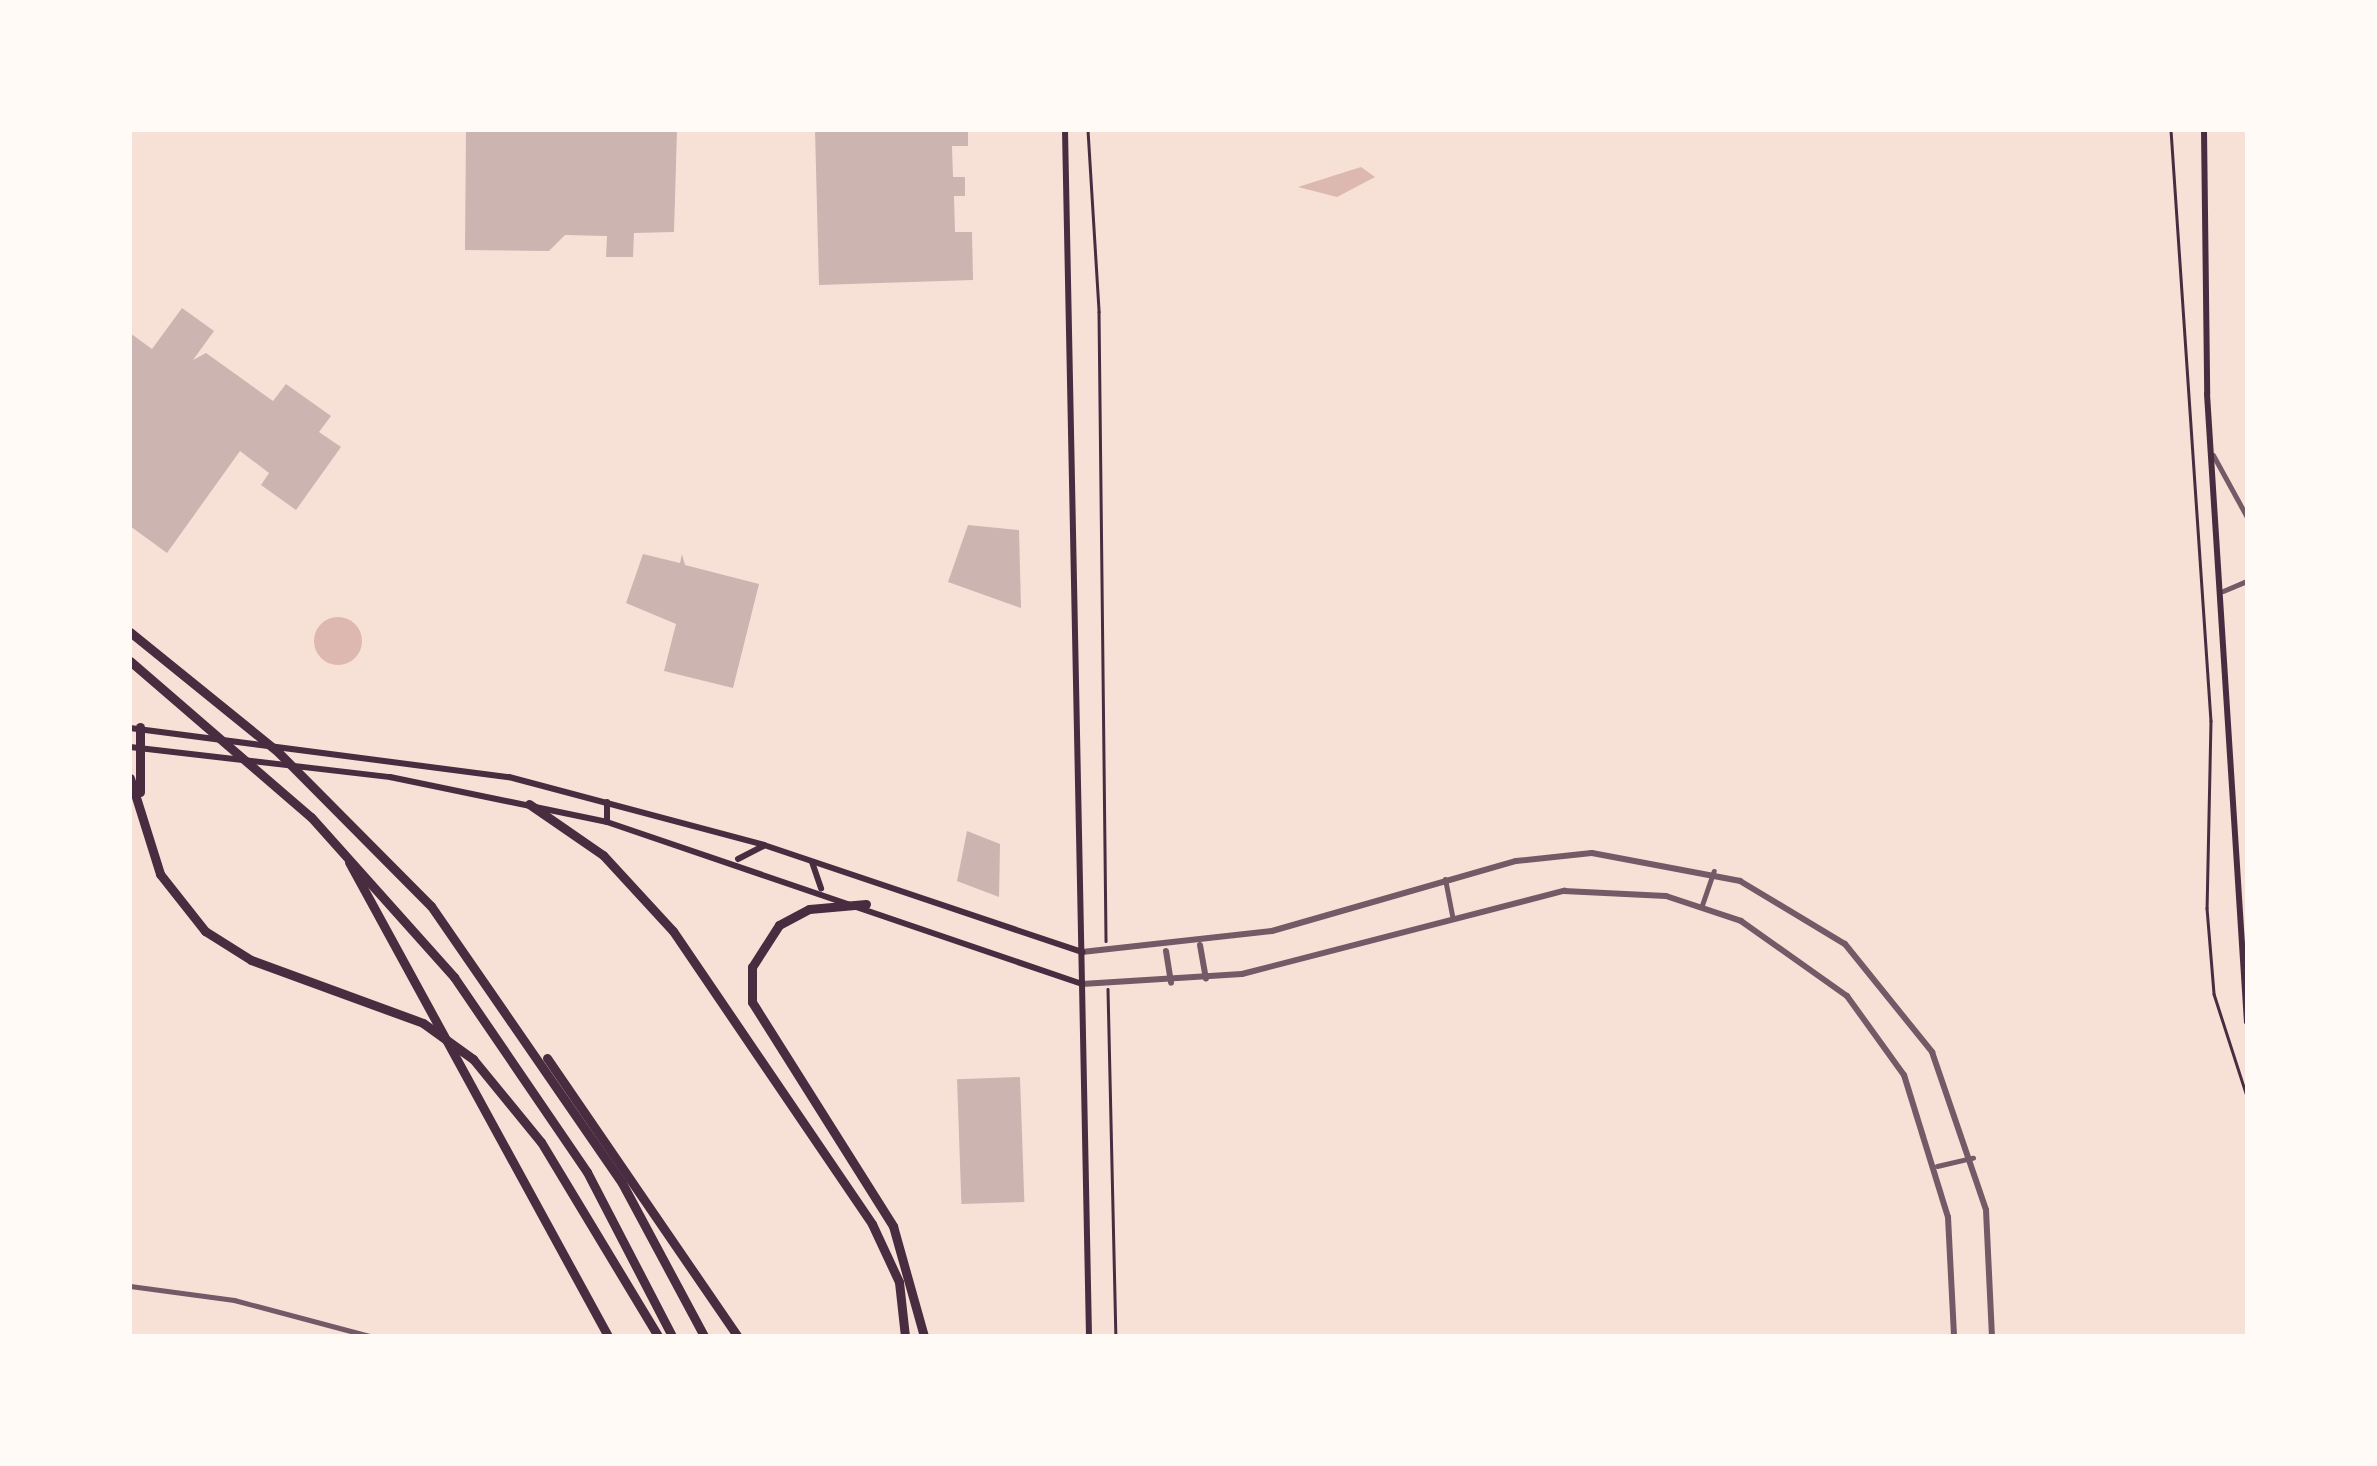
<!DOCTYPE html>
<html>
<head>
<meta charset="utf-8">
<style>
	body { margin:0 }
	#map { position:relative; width:2377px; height:1466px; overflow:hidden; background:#f7e1d7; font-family:"DM Sans",sans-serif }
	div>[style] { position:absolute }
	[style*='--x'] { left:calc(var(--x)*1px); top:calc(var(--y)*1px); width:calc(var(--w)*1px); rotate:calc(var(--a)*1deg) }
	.water>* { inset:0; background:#dcb8b0 }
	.round { border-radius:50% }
	.building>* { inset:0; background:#ccb4b1; transform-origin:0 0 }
	.path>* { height:2.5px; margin:-1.25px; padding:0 1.25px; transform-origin:1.25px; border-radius:1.25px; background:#4a2c40 }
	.minor>* { height:5px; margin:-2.5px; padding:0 2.5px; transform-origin:2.5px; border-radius:2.5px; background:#755966 }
	.tertiary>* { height:6px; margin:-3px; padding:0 3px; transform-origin:3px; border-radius:3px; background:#755966 }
	.secondary>* { height:6px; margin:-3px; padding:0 3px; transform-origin:3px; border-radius:3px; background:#4a2c40 }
	.motorway>* { height:9px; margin:-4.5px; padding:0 4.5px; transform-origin:4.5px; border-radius:4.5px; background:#4a2c40 }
	span { translate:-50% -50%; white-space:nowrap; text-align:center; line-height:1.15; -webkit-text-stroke:8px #fffaf5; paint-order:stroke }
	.frame { position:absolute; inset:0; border:132px solid #fffaf5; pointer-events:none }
</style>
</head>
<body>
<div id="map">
	<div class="water">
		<i style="clip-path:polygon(1361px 167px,1375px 177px,1337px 197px,1298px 187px)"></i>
		<i class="round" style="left:314px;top:617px;width:48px;height:48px"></i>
	</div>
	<div class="building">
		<i style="clip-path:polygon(466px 130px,677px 130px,674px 232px,634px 233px,633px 257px,606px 257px,607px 236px,565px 235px,549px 251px,465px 250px)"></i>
		<i style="clip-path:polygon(815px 130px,968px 130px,968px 146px,952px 146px,953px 177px,965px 177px,965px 196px,954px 196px,955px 232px,972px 232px,973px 280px,819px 285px)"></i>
		<i style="clip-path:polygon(182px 308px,214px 331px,193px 360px,206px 353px,273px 401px,286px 384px,331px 416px,319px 432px,341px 447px,296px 510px,261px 485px,269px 473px,240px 451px,167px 553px,130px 526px,130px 333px,152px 349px)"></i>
		<i style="clip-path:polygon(968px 525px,1019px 530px,1021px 608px,948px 582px)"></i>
		<i style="clip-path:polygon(643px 554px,680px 563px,682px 554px,685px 565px,759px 584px,733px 688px,664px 671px,676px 624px,626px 603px)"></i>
		<i style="clip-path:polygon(967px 831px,1000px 844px,999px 897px,957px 881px)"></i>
		<i style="left:1020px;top:1077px;width:125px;height:63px;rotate:88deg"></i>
	</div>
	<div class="path">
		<i style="--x:1088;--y:130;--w:182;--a:86.5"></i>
		<i style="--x:1099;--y:312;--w:629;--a:89.36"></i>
		<i style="--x:2171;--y:130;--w:592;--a:86.13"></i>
		<i style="--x:2211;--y:721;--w:187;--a:91.2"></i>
		<i style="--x:2207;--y:908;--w:86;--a:85.3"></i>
		<i style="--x:2214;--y:994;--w:107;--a:72.1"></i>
		<i style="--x:1108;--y:989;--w:347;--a:88.7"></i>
	</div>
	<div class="minor">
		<i style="--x:2213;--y:455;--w:71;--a:61.3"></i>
		<i style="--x:2223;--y:591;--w:26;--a:-23"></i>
		<i style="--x:1445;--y:879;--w:37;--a:79"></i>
		<i style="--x:1702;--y:905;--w:36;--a:-71"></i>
		<i style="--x:1937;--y:1166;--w:37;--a:-13"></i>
		<i style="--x:130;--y:1286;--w:105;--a:7.7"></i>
		<i style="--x:234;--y:1300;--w:140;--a:14.9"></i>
	</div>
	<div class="tertiary">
		<i style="--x:1200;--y:945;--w:34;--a:80"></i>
		<i style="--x:1166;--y:951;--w:32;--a:81"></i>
		<i style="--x:1082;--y:952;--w:191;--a:-6.3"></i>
		<i style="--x:1272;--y:931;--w:254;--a:-16"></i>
		<i style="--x:1516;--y:861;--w:76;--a:-6"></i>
		<i style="--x:1592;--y:853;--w:151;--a:10.7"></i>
		<i style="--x:1740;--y:881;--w:122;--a:31"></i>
		<i style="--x:1845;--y:944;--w:139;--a:51.1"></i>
		<i style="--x:1932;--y:1052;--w:167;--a:71.1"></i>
		<i style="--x:1986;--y:1210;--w:126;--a:87.3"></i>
		<i style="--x:1082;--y:984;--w:160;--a:-3.6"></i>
		<i style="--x:1242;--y:974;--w:333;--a:-14.5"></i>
		<i style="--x:1564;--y:891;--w:102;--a:2.8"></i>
		<i style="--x:1666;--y:896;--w:79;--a:18.4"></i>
		<i style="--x:1741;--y:921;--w:130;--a:35.3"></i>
		<i style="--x:1847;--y:996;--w:97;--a:54.2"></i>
		<i style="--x:1904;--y:1075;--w:149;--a:72.8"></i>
		<i style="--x:1948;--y:1217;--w:119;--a:87.1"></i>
	</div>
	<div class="secondary">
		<i style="--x:1065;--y:130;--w:1206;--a:88.86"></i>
		<i style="--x:2204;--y:130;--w:264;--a:89.3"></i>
		<i style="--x:2207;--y:394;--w:629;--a:86.36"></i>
		<i style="--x:130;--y:728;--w:382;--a:7.4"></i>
		<i style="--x:509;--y:777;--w:264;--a:14.9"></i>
		<i style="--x:764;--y:845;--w:336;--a:18.6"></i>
		<i style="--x:130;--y:747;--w:262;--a:6.6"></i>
		<i style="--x:390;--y:777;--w:222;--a:11.7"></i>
		<i style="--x:607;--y:822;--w:502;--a:18.83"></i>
		<i style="--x:607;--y:802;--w:20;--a:90"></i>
		<i style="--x:738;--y:859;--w:28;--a:-27"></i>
		<i style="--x:812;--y:862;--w:28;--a:71"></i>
	</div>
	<div class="motorway">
		<i style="--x:130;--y:632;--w:191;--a:39"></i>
		<i style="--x:278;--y:752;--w:217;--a:45.2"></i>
		<i style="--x:431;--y:906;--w:336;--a:55.4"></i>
		<i style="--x:622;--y:1183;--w:174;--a:61.8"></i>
		<i style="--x:130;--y:661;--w:239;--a:40.8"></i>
		<i style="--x:311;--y:817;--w:215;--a:48.2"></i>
		<i style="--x:454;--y:977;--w:236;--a:55.7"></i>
		<i style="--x:587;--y:1172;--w:185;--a:62.6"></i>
		<i style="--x:130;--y:778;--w:101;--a:72.6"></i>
		<i style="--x:160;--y:874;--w:73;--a:51.7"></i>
		<i style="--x:205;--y:931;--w:54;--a:32.2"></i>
		<i style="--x:251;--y:960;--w:183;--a:20.1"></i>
		<i style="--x:423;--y:1023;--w:62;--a:35.8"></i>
		<i style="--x:473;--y:1059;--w:107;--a:50.7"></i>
		<i style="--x:541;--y:1142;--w:227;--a:58.9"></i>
		<i style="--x:140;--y:792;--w:65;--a:-90"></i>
		<i style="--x:529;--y:804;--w:90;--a:34.6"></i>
		<i style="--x:603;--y:855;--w:103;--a:47.4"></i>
		<i style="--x:673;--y:931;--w:354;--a:55.8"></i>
		<i style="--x:872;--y:1224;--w:64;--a:65"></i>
		<i style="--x:899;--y:1282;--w:54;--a:83.7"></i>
		<i style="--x:349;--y:862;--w:540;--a:61.35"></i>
		<i style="--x:866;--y:904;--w:57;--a:175"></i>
		<i style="--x:809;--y:909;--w:34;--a:152"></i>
		<i style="--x:779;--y:925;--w:50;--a:122.7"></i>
		<i style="--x:752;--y:967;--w:35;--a:90"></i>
		<i style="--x:752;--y:1002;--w:265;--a:57.8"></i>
		<i style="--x:893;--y:1226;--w:114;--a:74.3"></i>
		<i style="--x:547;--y:1058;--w:337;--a:55.6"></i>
	</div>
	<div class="frame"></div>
</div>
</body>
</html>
